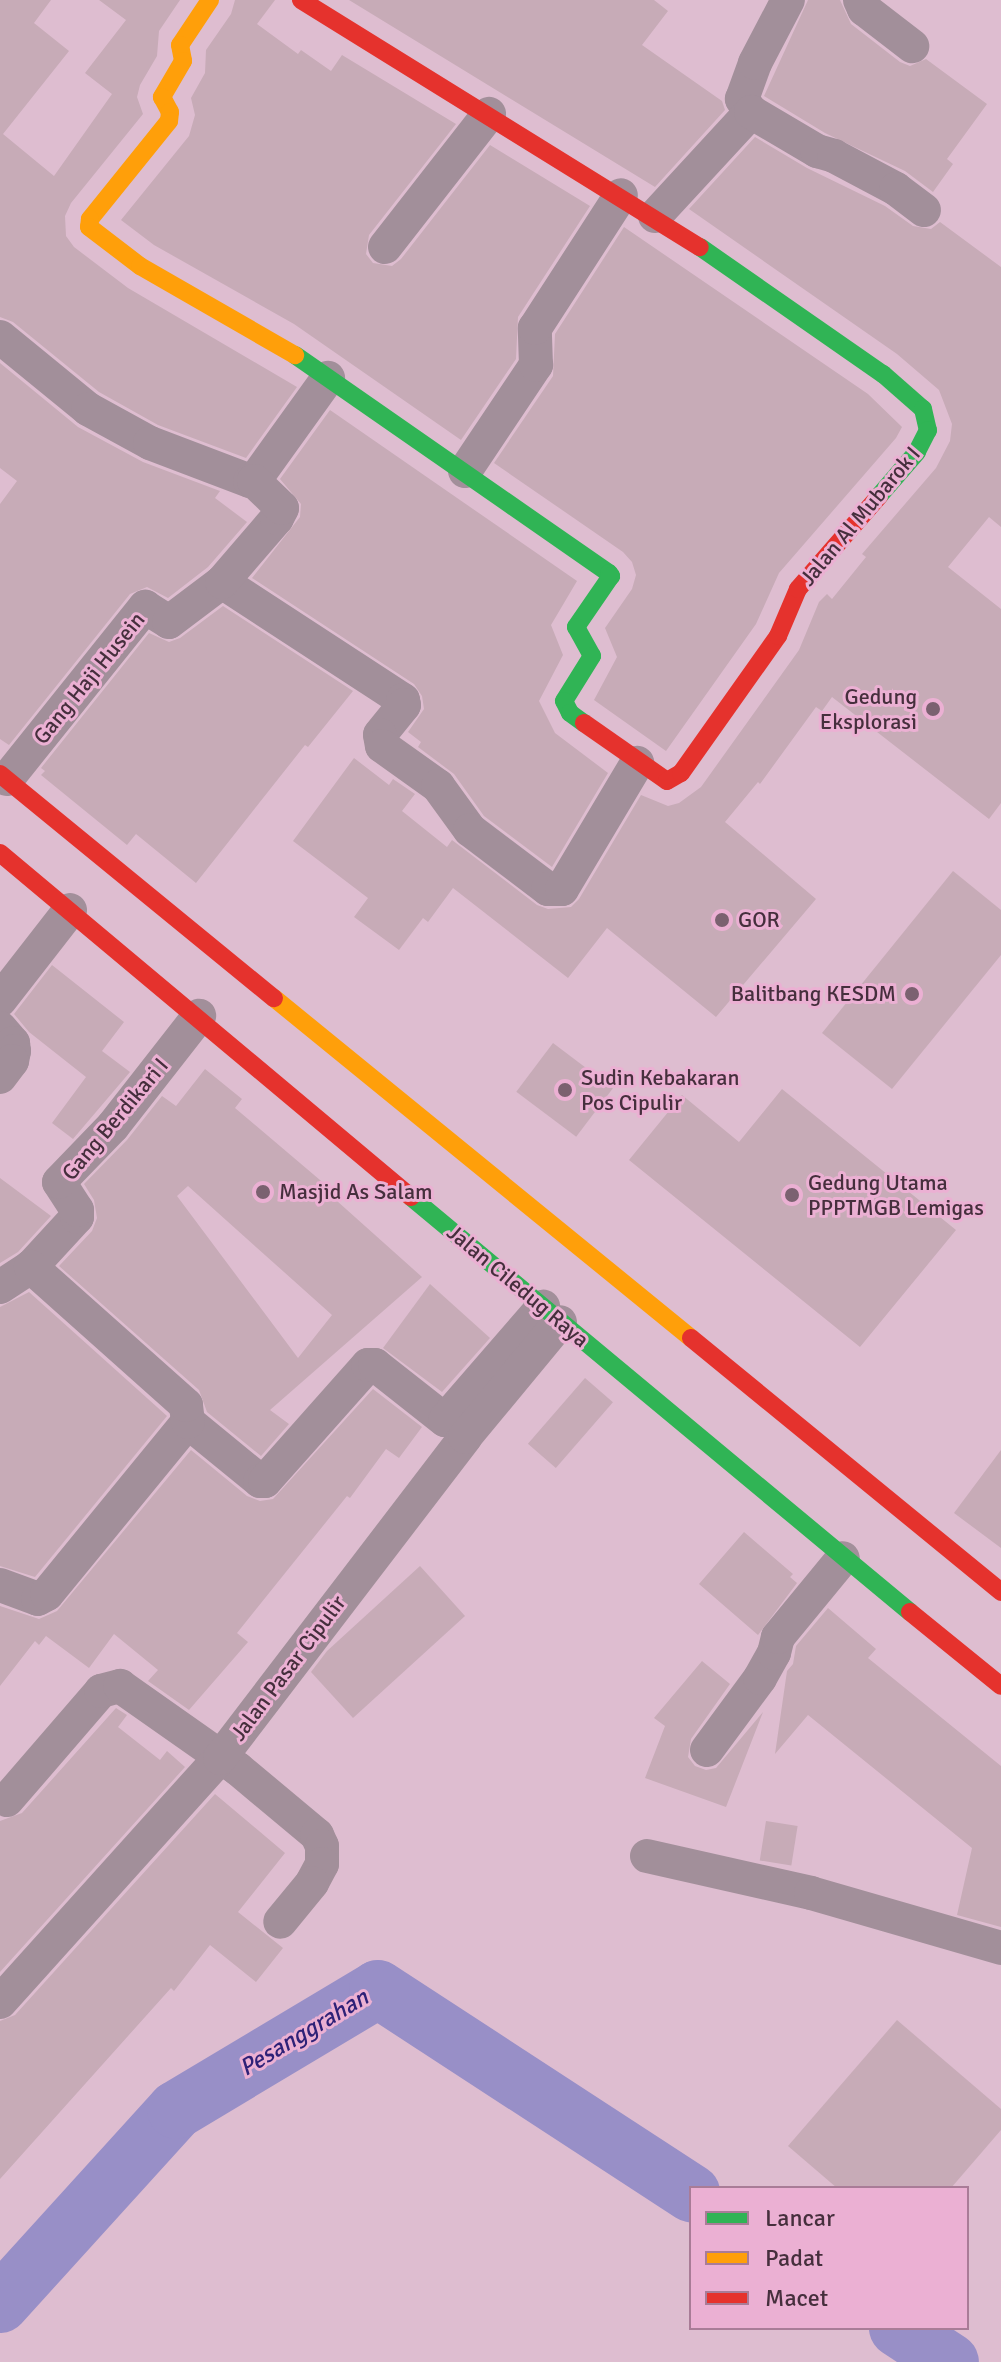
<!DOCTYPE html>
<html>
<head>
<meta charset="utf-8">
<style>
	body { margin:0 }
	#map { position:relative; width:1001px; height:2362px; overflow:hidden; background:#debdd0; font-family:Signika,sans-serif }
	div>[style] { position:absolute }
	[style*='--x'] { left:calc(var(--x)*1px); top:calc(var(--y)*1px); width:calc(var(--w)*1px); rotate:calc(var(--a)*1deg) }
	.river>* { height:58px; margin:-29px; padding:0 29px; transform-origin:29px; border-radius:29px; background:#988fc7 }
	.building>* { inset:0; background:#c7abb7; transform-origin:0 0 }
	.street>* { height:34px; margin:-17px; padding:0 17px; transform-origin:17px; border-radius:17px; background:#a28f9a }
	.fast>* { height:18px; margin:-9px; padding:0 9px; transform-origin:9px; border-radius:9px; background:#30b455 }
	.slow>* { height:18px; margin:-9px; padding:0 9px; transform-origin:9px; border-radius:9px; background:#ff9f0a }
	.jam>* { height:18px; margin:-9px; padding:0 9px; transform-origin:9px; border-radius:9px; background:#e5322d }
	.dots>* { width:22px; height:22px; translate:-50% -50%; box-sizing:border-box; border:4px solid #ebb0d3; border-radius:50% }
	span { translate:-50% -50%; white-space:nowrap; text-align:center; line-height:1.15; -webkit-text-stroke:6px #ebb0d3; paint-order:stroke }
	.street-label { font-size:22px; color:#462f3d }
	.poi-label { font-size:22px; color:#462f3d }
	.right { translate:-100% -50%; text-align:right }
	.left { translate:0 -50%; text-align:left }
	.water-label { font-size:24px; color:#2e2177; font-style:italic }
	.legend { position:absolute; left:689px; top:2186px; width:280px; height:144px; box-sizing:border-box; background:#ebb0d3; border:2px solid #a97c97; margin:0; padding:10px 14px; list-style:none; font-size:24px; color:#462f3d }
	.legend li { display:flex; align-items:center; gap:16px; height:40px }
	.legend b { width:40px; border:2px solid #a97c97 }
</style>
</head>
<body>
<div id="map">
	<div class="river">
		<i style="--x:0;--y:2304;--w:262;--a:-47.8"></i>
		<i style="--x:176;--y:2110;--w:235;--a:-30.9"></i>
		<i style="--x:378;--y:1989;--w:374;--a:33.1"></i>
		<i style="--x:898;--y:2328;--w:62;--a:33.2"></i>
	</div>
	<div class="building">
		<i style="clip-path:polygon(0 0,51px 0,34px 23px,69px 51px,3px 134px,54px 176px,112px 94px,85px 73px,126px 20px,99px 0,180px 0,159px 31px,157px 56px,140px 85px,137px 97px,143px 114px,71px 203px,65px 216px,66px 236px,74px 247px,128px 288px,297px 387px,246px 458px,158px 425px,99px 392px,13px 322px,0 317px)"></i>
		<i style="clip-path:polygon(235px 0,275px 0,257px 24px,298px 54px,301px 50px,331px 71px,342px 55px,456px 124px,369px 235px,366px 254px,373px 263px,392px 266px,401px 259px,490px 145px,590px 206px,518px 317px,516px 359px,461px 440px,294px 324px,154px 245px,121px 220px,189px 136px,195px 115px,191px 98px,205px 73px,206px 50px,231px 14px)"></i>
		<i style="clip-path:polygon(349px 0,654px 0,668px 11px,642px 45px,722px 101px,725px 110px,655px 187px)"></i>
		<i style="clip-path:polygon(808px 0,840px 0,851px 24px,900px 62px,910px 66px,926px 59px,987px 104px,947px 159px,953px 164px,933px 192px,905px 171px,825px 133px,764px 96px)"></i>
		<i style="clip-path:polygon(755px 137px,807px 168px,885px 206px,913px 226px,931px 229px,940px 222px,1001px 267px,1001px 527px,989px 517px,948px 567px,1001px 609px,1001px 803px,989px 819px,832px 697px,822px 711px,816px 707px,760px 784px,758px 782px,725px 822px,816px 899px,716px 1017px,607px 928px,568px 978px,453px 888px,428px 922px,423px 918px,399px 950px,354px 917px,368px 898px,293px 841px,354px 758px,389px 785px,393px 779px,415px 794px,402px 811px,447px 847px,452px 840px,537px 905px,548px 909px,571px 907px,579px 899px,641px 795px,668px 806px,679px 803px,701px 787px,799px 650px,819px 602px,827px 594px,832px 599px,866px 557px,862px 554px,936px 468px,950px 441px,952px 424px,939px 390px,897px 354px,689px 209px)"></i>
		<i style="clip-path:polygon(624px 227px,868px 394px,902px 427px,896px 438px,779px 573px,756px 624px,666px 751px,594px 700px,617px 657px,605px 628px,632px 589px,636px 575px,632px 562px,623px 552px,494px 463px,553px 376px,555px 334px)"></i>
		<i style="clip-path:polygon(0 363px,78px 427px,143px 462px,220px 491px,215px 498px,247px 522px,208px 567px,168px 598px,147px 587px,130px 594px,9px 745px,0 739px,0 504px,17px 481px,0 468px)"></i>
		<i style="clip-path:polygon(330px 410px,577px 581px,551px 625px,563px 655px,539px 701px,555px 733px,608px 773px,552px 867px,484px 816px,454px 774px,418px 747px,421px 742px,408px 732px,424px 709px,422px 696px,414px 684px,252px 578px,300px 517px,301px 504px,280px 479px)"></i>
		<i style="clip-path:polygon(223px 606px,353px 691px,308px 747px,305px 745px,196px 883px,136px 834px,127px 845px,41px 775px,45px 771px,41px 768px,149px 633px,169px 642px,180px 638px)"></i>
		<i style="clip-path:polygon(953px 871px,1001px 910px,1001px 955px,892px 1089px,822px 1033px)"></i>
		<i style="clip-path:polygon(52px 965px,124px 1022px,102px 1051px,130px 1072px,73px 1139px,52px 1123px,86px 1077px,29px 1032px,14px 1014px)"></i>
		<i style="left:553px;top:1043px;width:75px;height:61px;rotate:37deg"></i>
		<i style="clip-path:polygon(evenodd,205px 1069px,242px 1099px,235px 1108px,340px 1197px,337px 1201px,422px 1277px,270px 1410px,289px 1424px,261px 1456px,207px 1412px,199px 1390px,59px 1266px,92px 1231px,97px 1218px,94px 1200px,84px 1184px,127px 1140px,162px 1096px,176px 1106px,205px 1069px,188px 1186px,332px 1315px,298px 1358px,177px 1196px,188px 1186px)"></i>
		<i style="clip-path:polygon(782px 1089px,956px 1230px,860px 1347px,629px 1160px,682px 1095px,739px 1142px)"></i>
		<i style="clip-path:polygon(0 1178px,51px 1216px,18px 1252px,0 1263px)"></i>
		<i style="clip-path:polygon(430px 1284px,490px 1338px,442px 1392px,383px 1348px)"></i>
		<i style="clip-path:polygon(29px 1292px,167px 1416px,35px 1577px,0 1566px,0 1307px)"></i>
		<i style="left:585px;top:1378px;width:37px;height:87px;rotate:41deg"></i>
		<i style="clip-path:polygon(373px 1389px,422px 1427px,399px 1458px,386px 1449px,350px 1498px,347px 1496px,237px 1633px,248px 1642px,189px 1710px,148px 1681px,158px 1670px,114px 1634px,89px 1668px,46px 1636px,39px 1645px,35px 1641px,0 1686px,0 1606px,39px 1619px,57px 1611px,191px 1450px,247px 1496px,260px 1501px,273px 1499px)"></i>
		<i style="clip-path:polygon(1001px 1450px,1001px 1548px,954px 1513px)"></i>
		<i style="clip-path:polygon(744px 1532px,793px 1574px,790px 1577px,797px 1583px,758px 1635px,699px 1584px)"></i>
		<i style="clip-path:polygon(420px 1566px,465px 1616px,353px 1718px,311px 1672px,327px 1651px)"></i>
		<i style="clip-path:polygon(828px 1608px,876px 1649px,868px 1658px,1001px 1766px,1001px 1927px,957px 1915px,972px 1848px,808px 1715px,775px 1754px,787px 1671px,793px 1664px,796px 1646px)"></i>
		<i style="clip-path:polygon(702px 1661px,730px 1684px,691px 1739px,688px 1757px,695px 1766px,706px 1770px,716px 1768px,763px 1712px,726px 1807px,645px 1778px,665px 1726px,654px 1718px)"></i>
		<i style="clip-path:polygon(116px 1708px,127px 1715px,118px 1727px,160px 1760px,167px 1751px,185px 1767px,0 1972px,0 1821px,22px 1813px)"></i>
		<i style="clip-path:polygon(215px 1794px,285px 1853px,238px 1912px,283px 1948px,256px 1982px,210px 1945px,174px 1991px,171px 1988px,0 2179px,0 2021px,15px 2015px)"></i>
		<i style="left:766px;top:1821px;width:32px;height:40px;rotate:9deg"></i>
		<i style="clip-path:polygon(897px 2020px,1001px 2109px,1001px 2130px,951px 2188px,837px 2188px,788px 2146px)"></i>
	</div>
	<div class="street">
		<i style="--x:860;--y:0;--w:10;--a:66"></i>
		<i style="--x:864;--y:9;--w:61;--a:37.6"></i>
		<i style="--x:751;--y:112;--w:16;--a:-125"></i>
		<i style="--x:742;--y:99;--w:38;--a:-70"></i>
		<i style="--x:755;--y:63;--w:71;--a:-62.4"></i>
		<i style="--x:655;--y:216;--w:142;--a:-47.3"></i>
		<i style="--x:751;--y:112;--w:77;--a:30.6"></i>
		<i style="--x:817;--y:151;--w:18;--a:16"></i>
		<i style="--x:834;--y:156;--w:70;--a:28"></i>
		<i style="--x:896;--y:189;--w:35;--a:37"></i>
		<i style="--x:385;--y:247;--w:169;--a:-52"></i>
		<i style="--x:0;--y:337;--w:114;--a:39.3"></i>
		<i style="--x:88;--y:409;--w:71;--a:28.7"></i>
		<i style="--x:150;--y:443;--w:107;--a:20.8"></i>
		<i style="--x:250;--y:481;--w:4;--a:0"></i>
		<i style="--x:254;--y:481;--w:127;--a:-54.3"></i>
		<i style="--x:465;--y:471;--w:128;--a:-56.2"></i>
		<i style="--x:536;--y:365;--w:37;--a:-92"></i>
		<i style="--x:535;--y:328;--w:158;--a:-57.1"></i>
		<i style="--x:222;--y:582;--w:216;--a:33.1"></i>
		<i style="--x:403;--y:700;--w:5;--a:79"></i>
		<i style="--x:404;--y:705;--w:38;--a:129"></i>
		<i style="--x:380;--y:735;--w:11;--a:80"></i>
		<i style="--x:382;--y:746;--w:69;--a:35.5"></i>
		<i style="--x:438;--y:786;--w:54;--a:54"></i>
		<i style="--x:470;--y:830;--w:98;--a:37.1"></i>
		<i style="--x:548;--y:889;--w:14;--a:0"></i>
		<i style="--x:562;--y:889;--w:147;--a:-59.2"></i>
		<i style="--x:7;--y:779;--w:221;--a:-51.3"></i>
		<i style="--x:145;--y:607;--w:28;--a:32"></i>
		<i style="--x:169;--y:622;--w:66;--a:-37"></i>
		<i style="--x:222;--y:582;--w:84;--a:-49.3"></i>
		<i style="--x:277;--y:518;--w:11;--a:-63"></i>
		<i style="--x:282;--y:508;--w:39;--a:-136"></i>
		<i style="--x:0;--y:1000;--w:114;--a:-52.1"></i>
		<i style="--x:0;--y:1028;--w:20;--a:49"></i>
		<i style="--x:13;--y:1043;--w:8;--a:83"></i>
		<i style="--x:14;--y:1051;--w:10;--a:101"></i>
		<i style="--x:12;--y:1061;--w:20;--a:127"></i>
		<i style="--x:0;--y:1287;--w:37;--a:-33"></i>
		<i style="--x:31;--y:1267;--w:68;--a:-47.4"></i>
		<i style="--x:77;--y:1217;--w:7;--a:-90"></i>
		<i style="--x:77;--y:1210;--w:33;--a:-123"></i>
		<i style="--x:59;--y:1182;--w:78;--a:-46"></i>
		<i style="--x:113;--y:1126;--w:140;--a:-52"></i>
		<i style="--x:188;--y:1422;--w:93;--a:39.3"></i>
		<i style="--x:260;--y:1481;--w:5;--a:0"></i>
		<i style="--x:265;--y:1481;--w:155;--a:-48.4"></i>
		<i style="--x:368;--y:1365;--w:7;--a:0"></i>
		<i style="--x:375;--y:1365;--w:89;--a:38.2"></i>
		<i style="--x:445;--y:1420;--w:150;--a:-49.1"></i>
		<i style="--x:0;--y:1585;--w:40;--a:20.2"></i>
		<i style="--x:38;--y:1599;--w:10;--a:-29"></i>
		<i style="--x:47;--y:1594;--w:222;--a:-50.7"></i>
		<i style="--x:188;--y:1422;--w:17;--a:-97"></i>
		<i style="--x:186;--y:1405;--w:208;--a:-138.3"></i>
		<i style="--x:707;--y:1750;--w:89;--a:-53.6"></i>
		<i style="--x:760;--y:1678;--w:29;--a:-61"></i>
		<i style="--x:774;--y:1653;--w:16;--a:-76"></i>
		<i style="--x:778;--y:1637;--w:102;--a:-50.6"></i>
		<i style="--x:7;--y:1800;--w:144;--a:-49.2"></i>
		<i style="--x:101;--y:1691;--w:20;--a:-15"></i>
		<i style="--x:120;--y:1686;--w:144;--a:35.1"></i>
		<i style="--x:238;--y:1769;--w:103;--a:39.9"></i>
		<i style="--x:317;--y:1835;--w:12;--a:66"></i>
		<i style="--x:322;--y:1846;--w:18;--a:90"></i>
		<i style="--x:322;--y:1864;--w:21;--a:118"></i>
		<i style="--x:312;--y:1883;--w:50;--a:129.4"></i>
		<i style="--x:647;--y:1856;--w:168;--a:12.7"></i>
		<i style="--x:811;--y:1893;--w:198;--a:16.1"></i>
		<i style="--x:0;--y:2002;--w:329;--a:-48"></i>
		<i style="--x:220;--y:1758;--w:404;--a:-52.6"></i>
		<i style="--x:465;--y:1437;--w:149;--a:-50.4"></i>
	</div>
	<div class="fast">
		<i style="--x:700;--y:247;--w:223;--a:34.8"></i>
		<i style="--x:883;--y:374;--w:53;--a:41.2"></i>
		<i style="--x:923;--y:409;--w:22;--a:77"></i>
		<i style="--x:928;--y:430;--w:25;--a:117"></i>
		<i style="--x:917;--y:452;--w:58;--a:130.8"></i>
		<i style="--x:295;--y:355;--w:382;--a:34.8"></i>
		<i style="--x:609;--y:573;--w:4;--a:56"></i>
		<i style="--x:611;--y:576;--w:62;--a:124.5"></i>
		<i style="--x:576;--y:627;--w:33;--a:61"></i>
		<i style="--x:592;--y:656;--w:53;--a:121.9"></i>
		<i style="--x:564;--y:701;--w:13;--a:63"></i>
		<i style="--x:570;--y:713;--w:17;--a:36"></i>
		<i style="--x:411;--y:1197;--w:649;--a:39.75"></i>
	</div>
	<div class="slow">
		<i style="--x:210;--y:0;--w:54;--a:123.7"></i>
		<i style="--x:180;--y:45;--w:16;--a:79"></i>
		<i style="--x:183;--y:61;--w:42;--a:120.3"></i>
		<i style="--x:162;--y:97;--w:17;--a:62"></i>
		<i style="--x:170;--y:112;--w:9;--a:96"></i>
		<i style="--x:169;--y:121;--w:126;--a:128.9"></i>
		<i style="--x:90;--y:219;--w:8;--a:97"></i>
		<i style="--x:89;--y:227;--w:64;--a:37.4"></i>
		<i style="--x:140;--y:266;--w:179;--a:29.9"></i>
		<i style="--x:274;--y:998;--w:538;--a:39.19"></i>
	</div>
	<div class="jam">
		<i style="--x:301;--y:0;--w:469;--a:31.8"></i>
		<i style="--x:584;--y:723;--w:101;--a:34.9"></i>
		<i style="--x:667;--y:781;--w:16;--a:-30"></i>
		<i style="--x:681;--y:773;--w:168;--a:-54.7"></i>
		<i style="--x:778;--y:636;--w:51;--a:-66.9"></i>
		<i style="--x:798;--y:589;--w:123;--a:-48.9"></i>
		<i style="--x:0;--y:774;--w:354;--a:39.3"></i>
		<i style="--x:0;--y:853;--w:536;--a:39.93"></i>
		<i style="--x:691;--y:1338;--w:401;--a:39.3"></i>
		<i style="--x:910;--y:1612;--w:117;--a:39.1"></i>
	</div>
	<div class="dots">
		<i style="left:933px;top:709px;background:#7b6170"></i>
		<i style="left:722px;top:920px;background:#7b6170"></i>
		<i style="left:912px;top:994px;background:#7b6170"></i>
		<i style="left:565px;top:1090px;background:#7b6170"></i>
		<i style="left:263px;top:1192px;background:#7b6170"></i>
		<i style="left:792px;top:1195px;background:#7b6170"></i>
	</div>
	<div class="street-label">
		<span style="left:860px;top:516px;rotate:-50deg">Jalan Al Mubarok I</span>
		<span style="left:89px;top:678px;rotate:-51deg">Gang Haji Husein</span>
		<span style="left:115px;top:1119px;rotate:-50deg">Gang Berdikari I</span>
		<span style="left:518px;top:1286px;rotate:40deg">Jalan Ciledug Raya</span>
		<span style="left:288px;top:1668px;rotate:-53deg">Jalan Pasar Cipulir</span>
	</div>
	<div class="poi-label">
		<span class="right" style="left:917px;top:709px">Gedung<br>Eksplorasi</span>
		<span class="left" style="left:738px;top:920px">GOR</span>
		<span class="right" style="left:896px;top:994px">Balitbang KESDM</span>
		<span class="left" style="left:581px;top:1090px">Sudin Kebakaran<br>Pos Cipulir</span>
		<span class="left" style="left:808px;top:1195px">Gedung Utama<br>PPPTMGB Lemigas</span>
		<span class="left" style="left:279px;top:1192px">Masjid As Salam</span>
	</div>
	<div class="water-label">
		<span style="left:304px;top:2033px;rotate:-31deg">Pesanggrahan</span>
	</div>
	<ul class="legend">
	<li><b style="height:10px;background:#30b455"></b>Lancar</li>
	<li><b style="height:10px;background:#ff9f0a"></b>Padat</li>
	<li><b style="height:10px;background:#e5322d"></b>Macet</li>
	</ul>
</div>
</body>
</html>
